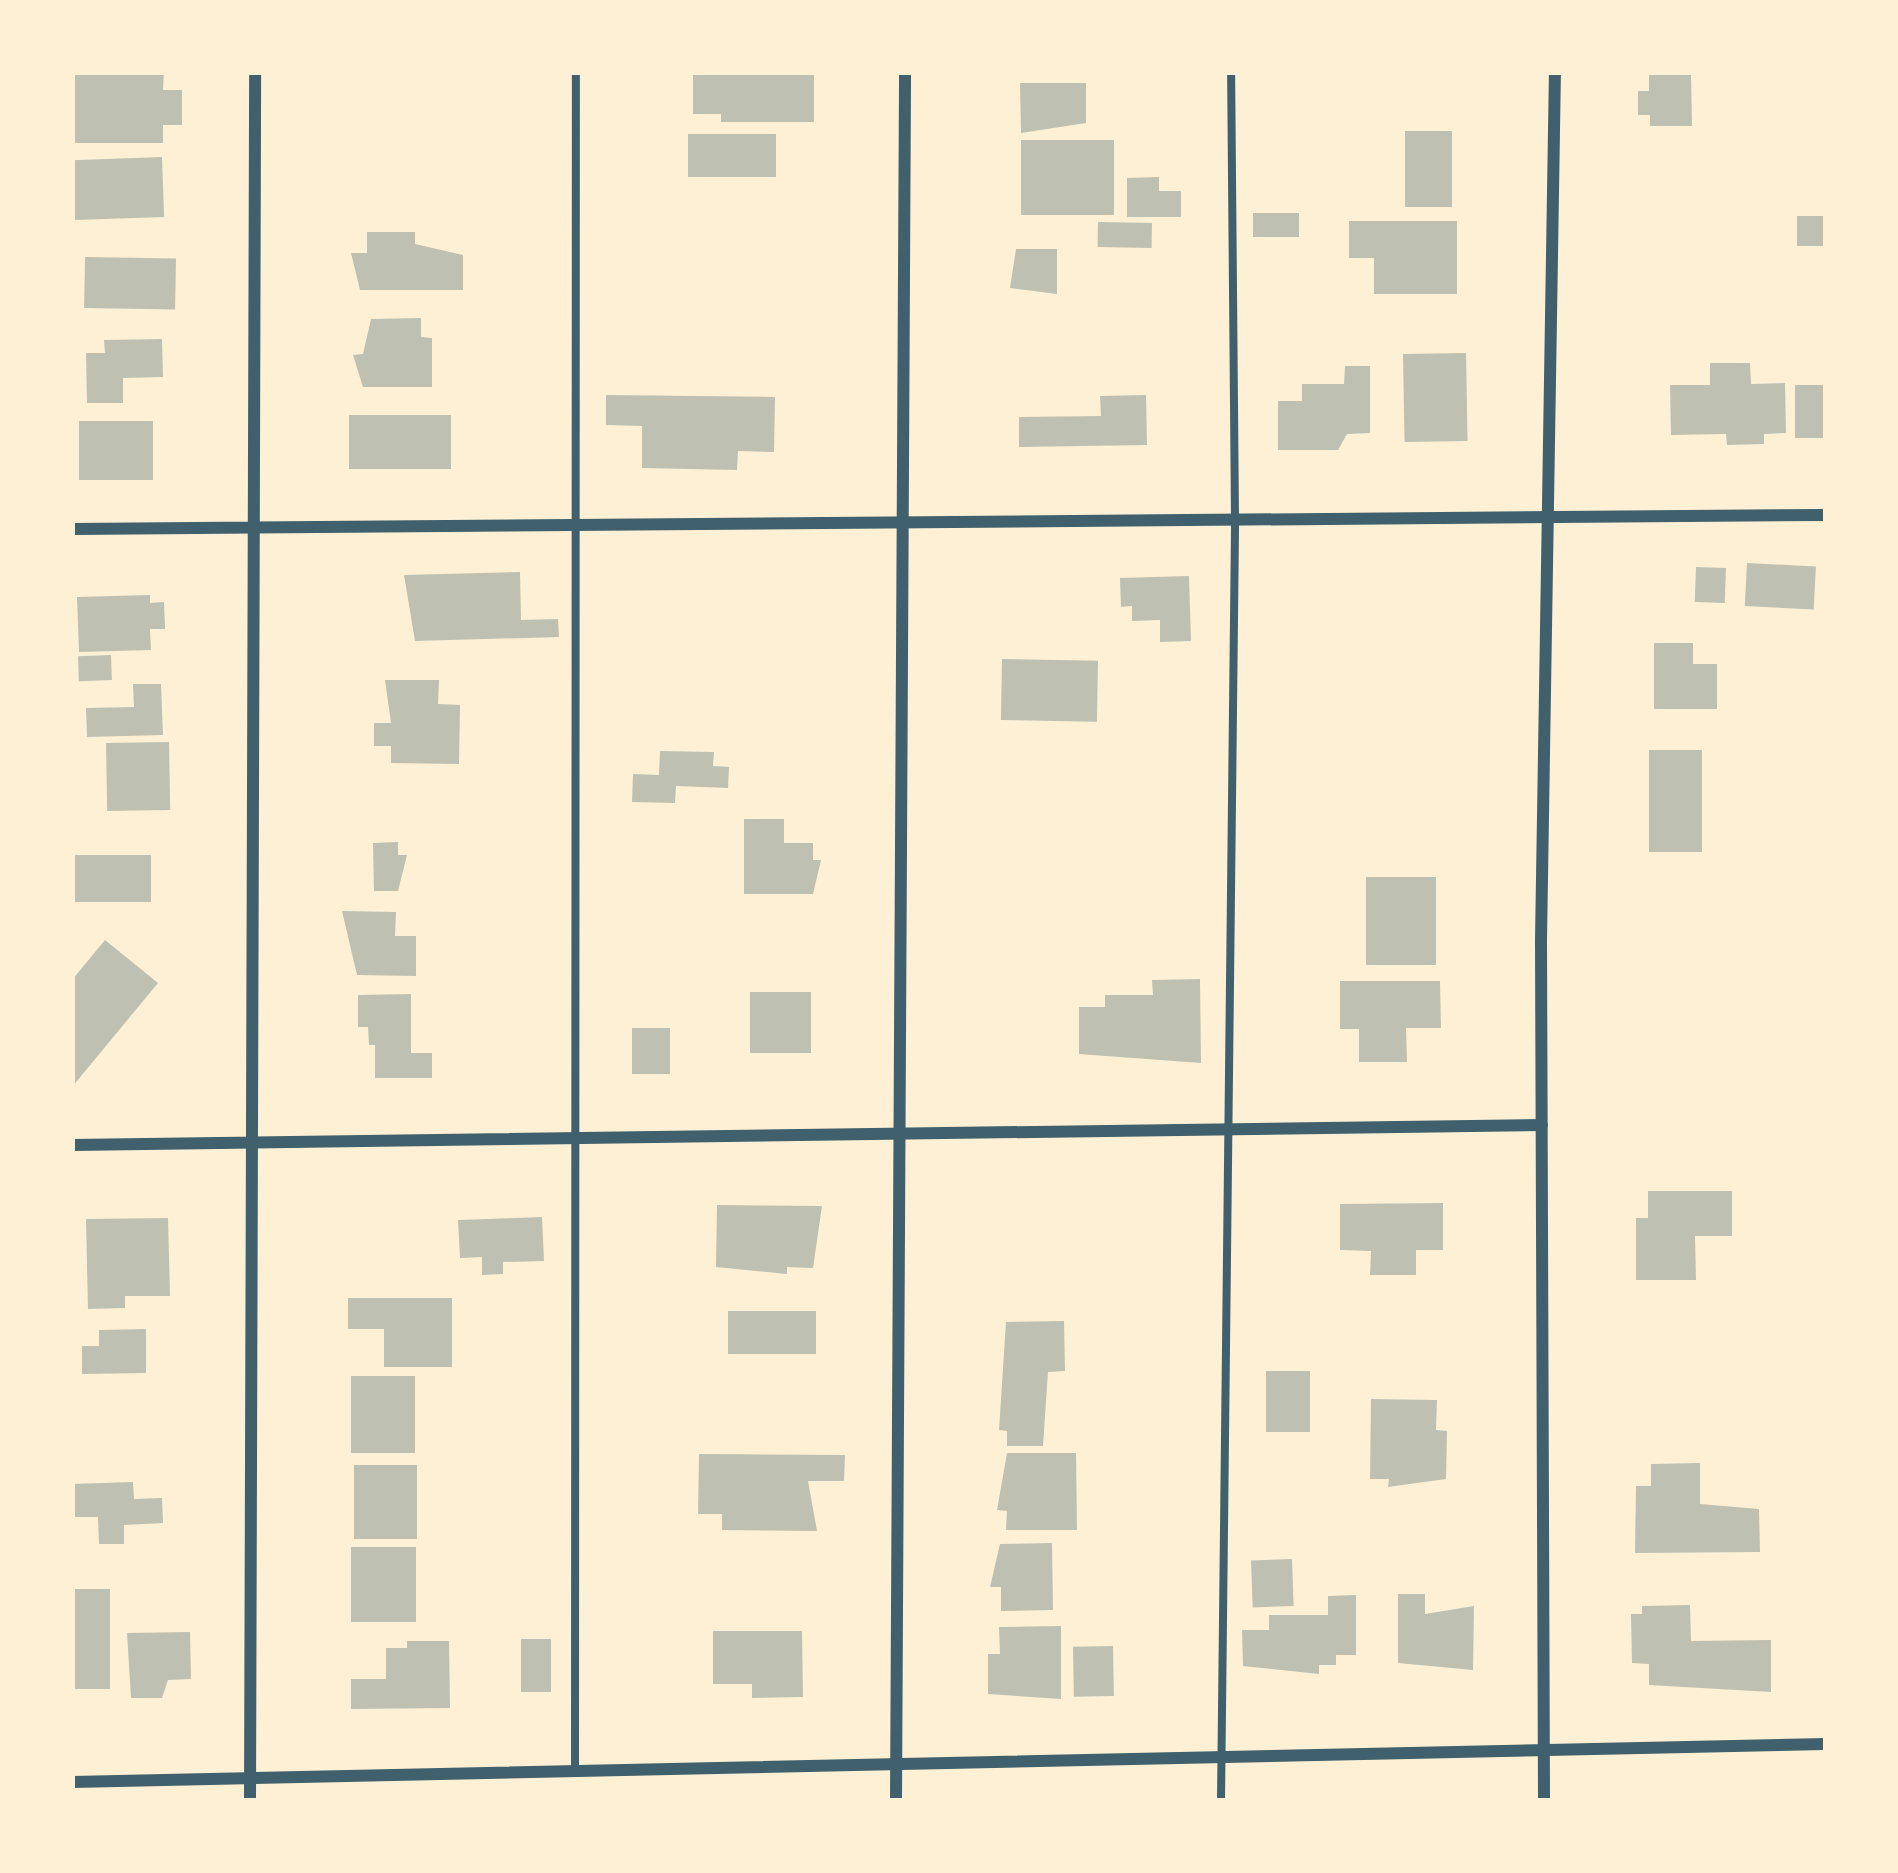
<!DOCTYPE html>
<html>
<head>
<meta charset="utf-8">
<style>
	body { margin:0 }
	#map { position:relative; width:1898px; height:1873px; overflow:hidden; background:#fdf0d5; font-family:"Archivo Narrow",sans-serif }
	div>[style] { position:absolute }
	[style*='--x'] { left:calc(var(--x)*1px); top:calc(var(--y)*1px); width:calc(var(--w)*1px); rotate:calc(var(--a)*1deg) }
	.building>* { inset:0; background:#bec0b2; transform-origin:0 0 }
	.service>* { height:8px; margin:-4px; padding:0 4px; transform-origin:4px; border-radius:4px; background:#3f606c }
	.minor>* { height:12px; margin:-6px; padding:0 6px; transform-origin:6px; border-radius:6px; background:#3f606c }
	span { translate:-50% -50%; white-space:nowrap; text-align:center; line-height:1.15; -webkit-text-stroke:12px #fdf0d5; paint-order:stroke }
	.frame { position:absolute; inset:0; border:75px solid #fdf0d5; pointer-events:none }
</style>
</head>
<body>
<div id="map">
	<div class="building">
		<i style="clip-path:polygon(75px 72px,164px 72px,163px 90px,182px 90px,182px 125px,163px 125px,163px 143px,72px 143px)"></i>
		<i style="clip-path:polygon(693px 72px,814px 72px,814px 122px,721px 122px,721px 114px,693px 114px)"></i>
		<i style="clip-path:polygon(1649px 72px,1691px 72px,1692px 126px,1650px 126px,1650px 115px,1638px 115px,1638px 91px,1649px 91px)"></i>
		<i style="clip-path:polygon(1020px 83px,1086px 83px,1086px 123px,1021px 133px)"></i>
		<i style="left:1405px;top:131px;width:47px;height:76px"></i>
		<i style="left:776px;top:134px;width:43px;height:88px;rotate:90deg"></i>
		<i style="left:1021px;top:140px;width:93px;height:75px"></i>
		<i style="left:162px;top:157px;width:60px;height:90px;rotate:88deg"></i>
		<i style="clip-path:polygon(1159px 177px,1159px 191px,1181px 191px,1181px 217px,1127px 217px,1127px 178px)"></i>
		<i style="left:1253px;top:213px;width:46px;height:24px"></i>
		<i style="left:1797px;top:216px;width:29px;height:30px"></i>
		<i style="clip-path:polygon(1349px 221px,1457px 221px,1457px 294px,1374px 294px,1374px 258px,1349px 258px)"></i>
		<i style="left:1098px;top:222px;width:54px;height:25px;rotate:1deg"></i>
		<i style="clip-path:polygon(367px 232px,415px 232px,415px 244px,463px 255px,463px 290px,360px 290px,351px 253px,367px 253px)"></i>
		<i style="clip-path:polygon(1016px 249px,1057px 249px,1057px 294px,1010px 288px)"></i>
		<i style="left:85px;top:257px;width:91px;height:51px;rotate:1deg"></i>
		<i style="clip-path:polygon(421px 318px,421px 337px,432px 338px,432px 387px,363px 387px,353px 355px,363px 354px,371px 319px)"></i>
		<i style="clip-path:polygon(162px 339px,163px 377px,123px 378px,123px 403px,87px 403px,86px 353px,105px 353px,104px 340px)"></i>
		<i style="left:1466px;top:353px;width:88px;height:63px;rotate:89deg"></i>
		<i style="clip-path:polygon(1710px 363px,1750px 363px,1751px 384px,1785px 383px,1786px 433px,1764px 434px,1764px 444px,1727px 445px,1726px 434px,1671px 435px,1670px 385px,1710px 385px)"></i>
		<i style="clip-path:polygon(1345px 366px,1370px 366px,1370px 433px,1347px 434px,1338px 450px,1278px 450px,1278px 401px,1302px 401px,1302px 384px,1344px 384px)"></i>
		<i style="left:1795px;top:385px;width:31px;height:53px"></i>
		<i style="clip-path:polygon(606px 395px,775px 397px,774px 452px,738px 451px,737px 470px,642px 468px,642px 426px,606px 425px)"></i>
		<i style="clip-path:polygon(1146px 395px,1147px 445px,1019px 447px,1019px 417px,1101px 416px,1100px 396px)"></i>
		<i style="left:349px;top:415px;width:102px;height:54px"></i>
		<i style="left:79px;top:421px;width:74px;height:59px"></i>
		<i style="left:1747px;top:563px;width:69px;height:43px;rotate:3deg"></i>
		<i style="left:1696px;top:567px;width:30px;height:35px;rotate:2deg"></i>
		<i style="clip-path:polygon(520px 572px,521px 620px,558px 619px,559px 637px,415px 641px,404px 575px)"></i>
		<i style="clip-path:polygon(1189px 576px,1191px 641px,1160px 642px,1160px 620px,1132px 621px,1132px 606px,1121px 607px,1120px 578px)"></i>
		<i style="clip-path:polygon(150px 595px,150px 603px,164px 602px,165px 629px,150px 629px,151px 650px,79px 652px,77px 597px)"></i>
		<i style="clip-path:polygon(1654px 643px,1693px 643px,1693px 664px,1717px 664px,1717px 709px,1654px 709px)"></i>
		<i style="left:111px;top:655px;width:25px;height:33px;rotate:88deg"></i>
		<i style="left:1002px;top:659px;width:96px;height:61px;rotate:1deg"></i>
		<i style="clip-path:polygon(385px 680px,439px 680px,438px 704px,460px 705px,459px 764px,391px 763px,391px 746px,374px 746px,374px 723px,391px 723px)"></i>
		<i style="clip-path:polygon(133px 684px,161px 684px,163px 735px,87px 737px,86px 708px,134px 707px)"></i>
		<i style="left:169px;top:742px;width:68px;height:63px;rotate:89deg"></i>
		<i style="left:1649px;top:750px;width:53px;height:102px"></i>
		<i style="clip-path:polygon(660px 751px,714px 752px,713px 766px,729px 767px,728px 788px,676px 786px,675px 803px,632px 802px,633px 774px,659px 775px)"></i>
		<i style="clip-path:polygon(744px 819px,784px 819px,784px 843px,813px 843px,813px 860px,821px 860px,813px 894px,744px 894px)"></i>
		<i style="clip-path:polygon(398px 842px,398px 855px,407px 855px,398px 891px,374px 891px,373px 843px)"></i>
		<i style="left:73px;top:855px;width:78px;height:47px"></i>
		<i style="left:1436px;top:877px;width:88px;height:70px;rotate:90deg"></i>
		<i style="clip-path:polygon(342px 911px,396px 912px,395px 936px,416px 936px,416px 976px,357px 975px)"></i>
		<i style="clip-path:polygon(105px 940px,158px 983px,72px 1087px,72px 980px)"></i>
		<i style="clip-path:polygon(1200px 979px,1201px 1063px,1079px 1054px,1079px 1007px,1105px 1007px,1105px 995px,1153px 995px,1152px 980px)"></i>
		<i style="clip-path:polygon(1340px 981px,1440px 981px,1441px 1028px,1406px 1028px,1407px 1062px,1359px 1062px,1359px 1029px,1340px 1029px)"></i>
		<i style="left:750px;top:992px;width:61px;height:61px"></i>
		<i style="clip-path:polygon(411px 994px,411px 1053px,432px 1053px,432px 1078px,375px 1078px,375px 1045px,369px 1045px,368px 1027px,358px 1027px,358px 995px)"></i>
		<i style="left:632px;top:1028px;width:38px;height:46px"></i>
		<i style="clip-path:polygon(1648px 1191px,1732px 1191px,1732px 1236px,1695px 1236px,1696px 1280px,1636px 1280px,1636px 1218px,1648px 1218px)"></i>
		<i style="clip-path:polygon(1443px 1203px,1443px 1250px,1416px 1250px,1416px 1275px,1370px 1275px,1371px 1251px,1340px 1250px,1340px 1204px)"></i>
		<i style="clip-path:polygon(717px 1205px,822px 1206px,813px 1268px,787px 1267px,787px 1274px,716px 1267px)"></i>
		<i style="clip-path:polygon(542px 1217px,544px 1261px,503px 1262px,503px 1274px,482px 1275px,482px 1257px,460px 1258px,458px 1220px)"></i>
		<i style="clip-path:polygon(168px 1218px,170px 1296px,125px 1296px,125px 1308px,88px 1309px,86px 1219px)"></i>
		<i style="clip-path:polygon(348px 1298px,452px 1298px,452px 1367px,384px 1367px,384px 1329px,348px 1329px)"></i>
		<i style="left:728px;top:1311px;width:88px;height:43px"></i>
		<i style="clip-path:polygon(1064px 1321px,1065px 1371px,1048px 1372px,1043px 1446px,1007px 1446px,1007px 1431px,999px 1430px,1006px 1322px)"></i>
		<i style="clip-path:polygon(146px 1329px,146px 1373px,82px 1374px,82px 1346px,99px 1346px,99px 1330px)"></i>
		<i style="left:1266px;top:1371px;width:44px;height:61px"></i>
		<i style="left:351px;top:1376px;width:64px;height:77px"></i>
		<i style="clip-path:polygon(1371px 1399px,1437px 1400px,1436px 1430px,1447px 1431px,1446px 1479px,1388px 1487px,1389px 1479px,1370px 1479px)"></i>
		<i style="clip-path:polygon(1007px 1453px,1076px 1453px,1077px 1530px,1006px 1530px,1007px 1511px,997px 1510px)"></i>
		<i style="clip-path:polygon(699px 1454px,845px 1455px,844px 1481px,808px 1481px,817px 1531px,722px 1530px,722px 1514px,698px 1514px)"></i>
		<i style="clip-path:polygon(1700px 1463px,1700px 1504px,1759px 1509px,1760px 1552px,1635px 1553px,1636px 1486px,1651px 1486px,1651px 1464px)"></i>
		<i style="left:354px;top:1465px;width:63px;height:74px"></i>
		<i style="clip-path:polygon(133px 1482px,134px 1499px,162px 1498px,163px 1523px,124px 1525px,124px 1544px,99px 1544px,98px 1517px,72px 1517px,72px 1484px)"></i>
		<i style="clip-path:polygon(1052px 1543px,1053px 1610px,1001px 1611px,1001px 1587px,990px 1587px,1000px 1544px)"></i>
		<i style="left:416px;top:1547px;width:75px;height:65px;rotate:90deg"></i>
		<i style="left:1292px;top:1559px;width:47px;height:41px;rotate:88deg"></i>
		<i style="left:72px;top:1589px;width:38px;height:100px"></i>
		<i style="clip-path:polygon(1398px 1594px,1425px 1594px,1425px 1614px,1474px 1606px,1473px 1670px,1398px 1663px)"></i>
		<i style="clip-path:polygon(1356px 1595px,1356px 1655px,1336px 1655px,1336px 1665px,1319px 1665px,1319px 1674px,1243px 1666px,1242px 1630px,1269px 1630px,1269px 1615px,1328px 1615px,1328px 1596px)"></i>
		<i style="clip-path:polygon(1690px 1605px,1691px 1641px,1771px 1640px,1771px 1692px,1649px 1685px,1649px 1664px,1632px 1663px,1631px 1614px,1642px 1614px,1642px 1606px)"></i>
		<i style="clip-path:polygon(1061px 1626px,1061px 1699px,988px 1694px,988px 1654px,1000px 1654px,999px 1627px)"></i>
		<i style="clip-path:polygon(713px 1631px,802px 1631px,803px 1697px,752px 1698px,752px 1684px,713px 1684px)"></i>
		<i style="clip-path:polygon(190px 1632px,191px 1679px,168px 1680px,162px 1698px,131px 1698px,127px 1633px)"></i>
		<i style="left:521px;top:1639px;width:30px;height:53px"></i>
		<i style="clip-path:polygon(407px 1641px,449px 1641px,450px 1708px,351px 1709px,351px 1679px,386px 1679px,386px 1648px,407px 1648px)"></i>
		<i style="left:1113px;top:1646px;width:50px;height:40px;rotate:89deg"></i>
	</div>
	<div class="service">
		<i style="--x:575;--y:1767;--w:1695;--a:-89.97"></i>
		<i style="--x:1221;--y:1801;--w:1282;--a:-89.37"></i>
		<i style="--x:1235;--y:519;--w:447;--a:-90.5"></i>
	</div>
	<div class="minor">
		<i style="--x:72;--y:529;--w:1754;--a:-0.46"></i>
		<i style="--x:72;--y:1145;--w:1470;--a:-0.78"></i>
		<i style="--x:72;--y:1782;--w:1754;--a:-1.24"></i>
		<i style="--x:250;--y:1801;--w:1729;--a:-89.83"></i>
		<i style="--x:896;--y:1801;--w:1729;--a:-89.7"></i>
		<i style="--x:1544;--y:1801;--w:861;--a:-90.2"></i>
		<i style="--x:1541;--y:940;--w:868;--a:-89.08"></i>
	</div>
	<div class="frame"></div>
</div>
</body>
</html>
